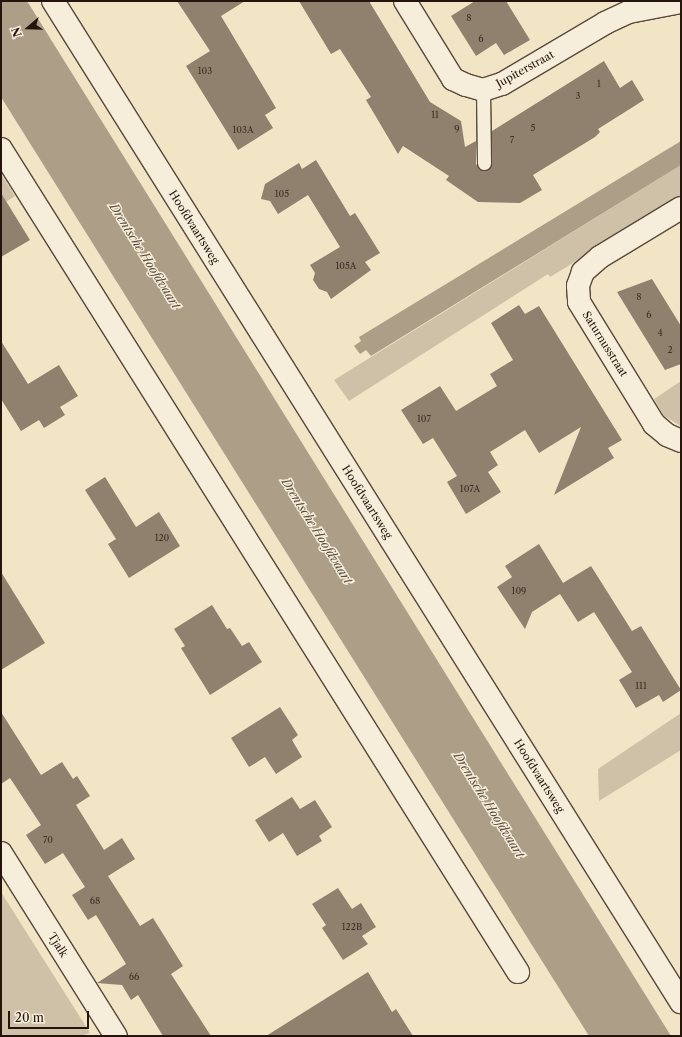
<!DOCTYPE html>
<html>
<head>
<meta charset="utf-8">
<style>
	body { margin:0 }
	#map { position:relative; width:682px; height:1037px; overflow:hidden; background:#f1e5c6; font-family:"Libre Caslon Text",serif }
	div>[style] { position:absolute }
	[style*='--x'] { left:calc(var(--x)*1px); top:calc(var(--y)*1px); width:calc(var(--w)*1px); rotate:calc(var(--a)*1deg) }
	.green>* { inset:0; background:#cec1a7 }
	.water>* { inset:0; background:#ac9e87 }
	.building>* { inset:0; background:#8f816e }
	.roads { filter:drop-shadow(1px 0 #58483c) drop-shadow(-1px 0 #58483c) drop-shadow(0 1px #58483c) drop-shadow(0 -1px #58483c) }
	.lane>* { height:13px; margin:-6.5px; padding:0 6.5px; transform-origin:6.5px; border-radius:6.5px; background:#f6eeda }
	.street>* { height:22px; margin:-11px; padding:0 11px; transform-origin:11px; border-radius:11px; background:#f6eeda }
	span { translate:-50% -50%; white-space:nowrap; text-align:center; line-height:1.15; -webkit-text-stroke:3px #f6eeda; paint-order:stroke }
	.number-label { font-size:9px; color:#402f26 }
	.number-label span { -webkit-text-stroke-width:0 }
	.street-label { font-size:11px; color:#25140e }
	.water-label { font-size:12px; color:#5b4b3e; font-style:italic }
	.frame { position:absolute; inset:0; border:2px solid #25140e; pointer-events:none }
	.north { position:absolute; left:8px; top:8px; width:40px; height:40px; -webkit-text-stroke:3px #f6eeda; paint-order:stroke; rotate:250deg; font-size:11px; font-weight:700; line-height:16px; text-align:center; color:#25140e }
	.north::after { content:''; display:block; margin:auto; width:14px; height:18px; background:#25140e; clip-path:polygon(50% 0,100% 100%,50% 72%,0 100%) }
	.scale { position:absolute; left:8px; top:1011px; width:81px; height:18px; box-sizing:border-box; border:2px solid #25140e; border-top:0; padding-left:5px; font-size:12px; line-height:14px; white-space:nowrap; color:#25140e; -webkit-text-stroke:3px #f6eeda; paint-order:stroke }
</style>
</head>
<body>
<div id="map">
	<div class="green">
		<i style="clip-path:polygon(681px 165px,681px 197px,550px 277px,548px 274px,349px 401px,334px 380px)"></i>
		<i style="clip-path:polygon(1px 174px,15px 196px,1px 205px)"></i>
		<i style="clip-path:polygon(681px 381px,681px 426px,664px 416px,654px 399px)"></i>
		<i style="clip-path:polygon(681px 713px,681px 750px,599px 801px,598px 769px)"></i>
		<i style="clip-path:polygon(1px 892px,90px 1033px,80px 1036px,1px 1036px)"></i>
	</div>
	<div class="water">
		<i style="clip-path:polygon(1px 1px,27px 1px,671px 1036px,589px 1036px,1px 97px)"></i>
		<i style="clip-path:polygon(681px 141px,681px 165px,371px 356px,366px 350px,360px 354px,354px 346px,361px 341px,359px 337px)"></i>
	</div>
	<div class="building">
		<i style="clip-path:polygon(177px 1px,245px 1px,221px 16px,276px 108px,265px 115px,273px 128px,238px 150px,186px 66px,210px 51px)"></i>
		<i style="clip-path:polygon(299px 1px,369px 1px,430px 102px,461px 121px,465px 147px,476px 141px,476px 164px,480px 170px,488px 170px,491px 167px,492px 131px,604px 61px,620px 88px,632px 80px,644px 100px,598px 129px,600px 132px,595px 137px,533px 175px,542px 190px,520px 203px,478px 202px,446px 180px,449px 176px,403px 146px,398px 154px,366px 100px,371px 97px,340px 49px,331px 54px)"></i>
		<i style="clip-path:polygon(475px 1px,506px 1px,530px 40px,504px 55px,496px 43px,476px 56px,451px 16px)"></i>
		<i style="clip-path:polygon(316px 160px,350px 216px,355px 213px,380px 253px,365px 262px,371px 270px,331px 299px,327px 292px,319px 289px,313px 280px,315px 273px,310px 265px,340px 247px,308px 195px,278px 214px,270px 201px,261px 199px,265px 184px,299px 163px,302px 169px)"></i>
		<i style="clip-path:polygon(1px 193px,30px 240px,1px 257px)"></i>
		<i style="clip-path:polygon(652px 279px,681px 326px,681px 364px,665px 370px,617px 292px)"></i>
		<i style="clip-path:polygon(519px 305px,525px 314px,539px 306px,622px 440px,608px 448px,614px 458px,554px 495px,581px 427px,539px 453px,525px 430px,490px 452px,498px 465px,488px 472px,501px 492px,466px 514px,447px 482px,457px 476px,433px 438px,423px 444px,401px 410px,440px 386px,456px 411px,497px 386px,490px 374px,513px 360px,491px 323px)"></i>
		<i style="clip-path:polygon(1px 341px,28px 384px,59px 365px,78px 396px,60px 407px,65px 415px,44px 428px,39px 420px,21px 431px,1px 399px)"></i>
		<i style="clip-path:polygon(105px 477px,136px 527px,159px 512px,180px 546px,129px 578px,108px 544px,116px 539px,85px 490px)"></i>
		<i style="clip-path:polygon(539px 544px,563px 583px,591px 566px,632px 631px,641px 626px,681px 690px,663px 702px,659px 695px,636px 708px,619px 680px,632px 672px,594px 612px,578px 622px,560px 594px,532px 612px,525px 629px,497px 587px,512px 577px,505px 566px)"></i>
		<i style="clip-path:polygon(1px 572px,45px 643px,1px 670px)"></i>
		<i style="clip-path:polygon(212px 605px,227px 629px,230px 628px,242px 646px,249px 642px,262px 662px,210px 695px,181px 648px,185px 646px,174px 629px)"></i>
		<i style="clip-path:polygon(280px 707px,298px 735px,292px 740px,302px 757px,276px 774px,265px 757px,249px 767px,231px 738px)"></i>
		<i style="clip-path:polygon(1px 712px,41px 775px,62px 762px,73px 779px,77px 776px,90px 796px,76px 805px,104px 850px,122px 838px,135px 859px,108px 876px,140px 926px,153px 918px,183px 966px,171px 974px,211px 1036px,163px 1036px,138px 995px,131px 1000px,122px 985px,97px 983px,126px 964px,96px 915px,88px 920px,72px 895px,85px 887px,63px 853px,45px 864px,26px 835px,41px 825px,10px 778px,1px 784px)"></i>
		<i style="clip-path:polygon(292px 797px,300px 809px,315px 800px,332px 827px,319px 836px,322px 841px,297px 856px,283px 833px,269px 842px,255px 820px)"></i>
		<i style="clip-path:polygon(338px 888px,352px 909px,361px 903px,376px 927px,362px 936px,368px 944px,343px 960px,322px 928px,326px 925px,312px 904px)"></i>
		<i style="clip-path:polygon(368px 972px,392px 1012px,396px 1009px,413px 1036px,266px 1036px)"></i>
	</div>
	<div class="roads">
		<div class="lane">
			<i style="--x:483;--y:90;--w:73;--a:89.2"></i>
		</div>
		<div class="street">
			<i style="--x:53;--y:1;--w:1182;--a:57.9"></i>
			<i style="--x:405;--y:1;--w:92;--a:58.4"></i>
			<i style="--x:453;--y:79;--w:14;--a:25"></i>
			<i style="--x:466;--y:85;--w:18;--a:16"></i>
			<i style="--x:483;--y:90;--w:20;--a:-18"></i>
			<i style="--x:502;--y:84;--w:120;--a:-30.6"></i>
			<i style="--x:605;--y:23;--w:26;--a:-25"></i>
			<i style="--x:629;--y:12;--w:53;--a:-10.9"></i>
			<i style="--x:1;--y:149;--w:972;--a:57.86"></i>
			<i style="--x:681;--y:208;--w:95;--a:148.8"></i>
			<i style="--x:600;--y:257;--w:23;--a:139"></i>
			<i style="--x:583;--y:272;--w:15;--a:110"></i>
			<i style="--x:578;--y:286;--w:16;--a:86"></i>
			<i style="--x:579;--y:302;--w:143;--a:58.4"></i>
			<i style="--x:654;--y:424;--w:17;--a:40"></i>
			<i style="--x:667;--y:435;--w:15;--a:23"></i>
			<i style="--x:1;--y:853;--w:216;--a:57.9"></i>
		</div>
	</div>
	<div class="number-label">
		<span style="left:469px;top:18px">8</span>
		<span style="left:481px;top:39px">6</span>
		<span style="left:205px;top:71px">103</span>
		<span style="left:599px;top:84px">1</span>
		<span style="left:578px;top:96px">3</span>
		<span style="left:435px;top:115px">11</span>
		<span style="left:533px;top:128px">5</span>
		<span style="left:457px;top:129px">9</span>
		<span style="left:243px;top:130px">103A</span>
		<span style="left:512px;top:140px">7</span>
		<span style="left:282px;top:194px">105</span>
		<span style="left:346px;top:266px">105A</span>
		<span style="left:639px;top:297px">8</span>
		<span style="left:649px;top:315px">6</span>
		<span style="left:660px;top:333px">4</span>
		<span style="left:670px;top:350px">2</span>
		<span style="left:424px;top:419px">107</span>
		<span style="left:470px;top:489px">107A</span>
		<span style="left:162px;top:538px">120</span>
		<span style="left:519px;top:591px">109</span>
		<span style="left:641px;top:686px">111</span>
		<span style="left:48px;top:840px">70</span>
		<span style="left:95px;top:901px">68</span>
		<span style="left:352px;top:927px">122B</span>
		<span style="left:134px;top:977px">66</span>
	</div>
	<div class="street-label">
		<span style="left:525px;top:69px;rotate:-29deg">Jupiterstraat</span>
		<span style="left:194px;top:227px;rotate:58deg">Hoofdvaartsweg</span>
		<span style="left:605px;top:344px;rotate:58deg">Saturnusstraat</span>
		<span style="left:367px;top:502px;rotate:58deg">Hoofdvaartsweg</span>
		<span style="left:539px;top:776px;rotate:58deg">Hoofdvaartsweg</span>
		<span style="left:58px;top:945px;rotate:58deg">Tjalk</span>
	</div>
	<div class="water-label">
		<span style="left:145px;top:256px;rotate:58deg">Drentsche Hoofdvaart</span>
		<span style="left:317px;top:531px;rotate:58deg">Drentsche Hoofdvaart</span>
		<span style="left:489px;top:805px;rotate:58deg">Drentsche Hoofdvaart</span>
	</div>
	<div class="frame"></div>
	<div class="north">N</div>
	<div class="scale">20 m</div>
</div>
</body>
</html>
